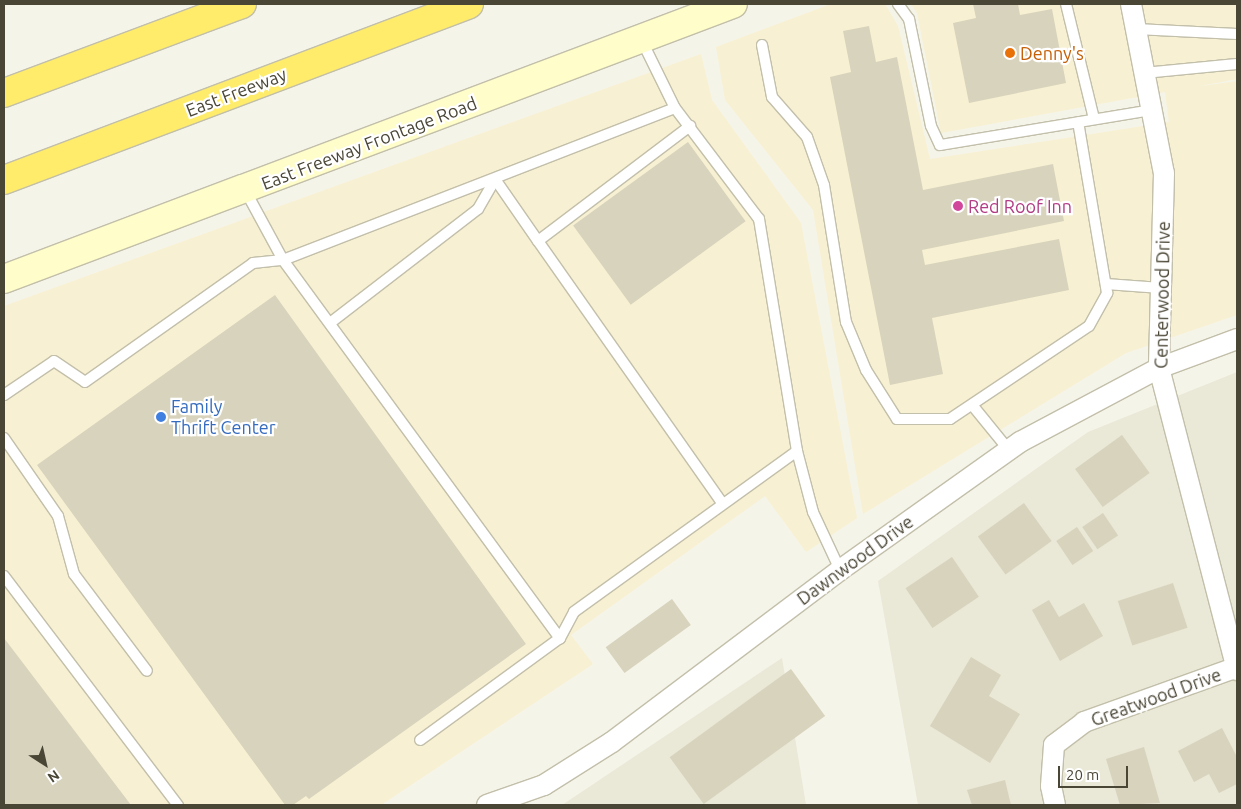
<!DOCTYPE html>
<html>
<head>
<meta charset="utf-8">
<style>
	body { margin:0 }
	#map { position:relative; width:1241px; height:809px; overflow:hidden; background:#f5f4e8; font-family:Ubuntu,sans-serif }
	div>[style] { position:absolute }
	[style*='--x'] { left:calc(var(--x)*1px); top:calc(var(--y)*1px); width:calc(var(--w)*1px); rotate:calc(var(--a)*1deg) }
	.residential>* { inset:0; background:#eae8d6 }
	.commercial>* { inset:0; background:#f8f0d2 }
	.building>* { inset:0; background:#d8d3bd; transform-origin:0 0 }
	.roads { filter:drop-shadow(1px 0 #c2bfaa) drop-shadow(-1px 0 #c2bfaa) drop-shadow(0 1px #c2bfaa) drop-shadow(0 -1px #c2bfaa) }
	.lane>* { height:10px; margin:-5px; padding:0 5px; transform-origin:5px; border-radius:5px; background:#fff }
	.street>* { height:20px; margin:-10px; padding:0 10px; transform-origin:10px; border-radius:10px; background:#fff }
	.secondary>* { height:28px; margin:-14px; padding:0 14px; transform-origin:14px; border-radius:14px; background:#fffdc9 }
	.highway>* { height:28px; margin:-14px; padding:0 14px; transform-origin:14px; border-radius:14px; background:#ffec6a }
	.dots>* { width:14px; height:14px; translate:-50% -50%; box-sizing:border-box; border:2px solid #fff; border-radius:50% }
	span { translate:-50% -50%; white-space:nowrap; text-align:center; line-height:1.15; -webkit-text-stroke:4.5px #fff; paint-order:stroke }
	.food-label { font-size:18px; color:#c56008 }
	.left { translate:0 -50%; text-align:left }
	.street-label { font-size:18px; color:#4a4636 }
	.hotel-label { font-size:18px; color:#b23c85 }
	.shop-label { font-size:18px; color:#366cbe }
	.frame { position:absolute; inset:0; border:5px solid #4a4636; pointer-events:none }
	.north { position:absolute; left:20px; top:739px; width:50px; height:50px; -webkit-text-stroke:4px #fff; paint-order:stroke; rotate:145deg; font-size:14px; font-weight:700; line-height:20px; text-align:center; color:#4a4636 }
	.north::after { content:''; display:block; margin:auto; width:18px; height:22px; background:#4a4636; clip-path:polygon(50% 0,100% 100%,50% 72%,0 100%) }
	.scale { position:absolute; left:1058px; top:766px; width:70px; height:22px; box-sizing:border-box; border:2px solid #4a4636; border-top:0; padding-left:6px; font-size:15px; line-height:18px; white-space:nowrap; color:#4a4636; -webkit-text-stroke:4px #fff; paint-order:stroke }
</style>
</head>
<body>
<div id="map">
	<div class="residential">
		<i style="clip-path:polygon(1237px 372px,1237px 805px,918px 805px,878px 581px,1088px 432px)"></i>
		<i style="clip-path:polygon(782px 658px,806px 805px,562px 805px)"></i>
	</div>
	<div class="commercial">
		<i style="clip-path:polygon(831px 4px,885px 4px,898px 26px,930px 159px,1169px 122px,1165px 92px,941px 133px,917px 13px,911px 4px,1237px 4px,1237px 79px,1195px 87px,1237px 81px,1237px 315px,1126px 353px,863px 514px,813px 210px,725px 100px,716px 47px)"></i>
		<i style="clip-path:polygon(701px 54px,712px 100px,801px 223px,857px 518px,806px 552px,765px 496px,571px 635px,593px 664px,381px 805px,4px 805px,4px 306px)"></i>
	</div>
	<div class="building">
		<i style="clip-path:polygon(973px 4px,1018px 4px,1020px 15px,1052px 9px,1066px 83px,969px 103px,953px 23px,976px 18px)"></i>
		<i style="clip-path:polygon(869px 26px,876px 62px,897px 57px,923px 190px,1053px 164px,1064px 221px,922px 250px,925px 265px,1059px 239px,1069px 290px,932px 318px,943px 374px,890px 385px,830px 77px,851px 72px,843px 31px)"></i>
		<i style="left:688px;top:142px;width:98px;height:142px;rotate:54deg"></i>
		<i style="clip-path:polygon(275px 295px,526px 644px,309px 799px,306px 796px,293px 805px,285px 805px,37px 465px)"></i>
		<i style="left:1122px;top:435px;width:47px;height:58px;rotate:54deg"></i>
		<i style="left:1024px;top:503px;width:47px;height:57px;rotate:54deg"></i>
		<i style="left:1103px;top:513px;width:27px;height:25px;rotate:56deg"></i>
		<i style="left:1077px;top:527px;width:29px;height:25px;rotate:56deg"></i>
		<i style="left:952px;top:557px;width:48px;height:56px;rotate:56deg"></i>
		<i style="left:1173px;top:583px;width:47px;height:58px;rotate:72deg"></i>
		<i style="left:672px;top:599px;width:32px;height:82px;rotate:54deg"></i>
		<i style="clip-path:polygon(1049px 600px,1059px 617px,1084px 603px,1103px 636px,1060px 661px,1032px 610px)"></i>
		<i style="clip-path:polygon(4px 638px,131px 805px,4px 805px)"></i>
		<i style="clip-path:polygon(971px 657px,1001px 675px,989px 696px,1020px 714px,990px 763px,930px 726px)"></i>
		<i style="left:791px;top:669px;width:58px;height:150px;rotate:54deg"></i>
		<i style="clip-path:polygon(1222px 728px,1237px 757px,1237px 784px,1219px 793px,1209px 774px,1194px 782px,1178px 751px)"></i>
		<i style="clip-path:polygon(1144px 747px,1160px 803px,1120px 805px,1106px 759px)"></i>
		<i style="clip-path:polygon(1005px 780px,1011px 805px,972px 805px,967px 790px)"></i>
	</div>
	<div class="roads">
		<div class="lane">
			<i style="--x:898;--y:4;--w:19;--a:54"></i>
			<i style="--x:909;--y:19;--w:109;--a:78.4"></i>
			<i style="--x:931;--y:126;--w:21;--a:65"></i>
			<i style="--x:940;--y:145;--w:215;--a:-9.4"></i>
			<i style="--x:1066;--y:4;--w:118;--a:76.3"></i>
			<i style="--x:1136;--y:29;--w:101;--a:2.8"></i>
			<i style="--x:641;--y:39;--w:77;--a:63.8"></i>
			<i style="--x:762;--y:45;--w:53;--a:79.1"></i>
			<i style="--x:772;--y:97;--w:53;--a:48.8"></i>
			<i style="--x:807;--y:137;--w:51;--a:70.5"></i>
			<i style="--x:824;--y:185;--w:139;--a:80.9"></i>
			<i style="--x:846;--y:322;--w:52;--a:67.4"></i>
			<i style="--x:866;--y:370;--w:58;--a:57.7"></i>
			<i style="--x:897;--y:419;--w:53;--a:0"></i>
			<i style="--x:950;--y:419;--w:167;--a:-33.8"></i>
			<i style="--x:1089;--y:326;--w:38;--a:-61"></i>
			<i style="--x:1107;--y:293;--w:173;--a:-99.6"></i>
			<i style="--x:1144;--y:73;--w:93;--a:-5.5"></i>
			<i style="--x:245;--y:190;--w:80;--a:61.5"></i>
			<i style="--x:283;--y:260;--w:469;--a:53.8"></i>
			<i style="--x:538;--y:241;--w:320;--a:54.9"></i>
			<i style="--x:1106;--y:284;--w:55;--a:4.2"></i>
			<i style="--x:330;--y:323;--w:187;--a:-37.6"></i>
			<i style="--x:478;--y:209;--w:34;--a:-60"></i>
			<i style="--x:495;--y:179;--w:75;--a:55.3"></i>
			<i style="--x:538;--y:241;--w:191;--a:-37.1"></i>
			<i style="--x:4;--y:395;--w:60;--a:-34.2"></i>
			<i style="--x:54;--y:361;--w:37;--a:34"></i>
			<i style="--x:85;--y:382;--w:206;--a:-35.3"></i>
			<i style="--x:253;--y:263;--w:30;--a:-6"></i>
			<i style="--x:283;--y:260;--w:420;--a:-21.2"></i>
			<i style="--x:675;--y:108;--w:139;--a:52.9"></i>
			<i style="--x:759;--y:219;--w:235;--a:80.7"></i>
			<i style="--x:797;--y:451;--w:275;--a:144.2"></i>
			<i style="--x:574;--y:612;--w:30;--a:118"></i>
			<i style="--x:560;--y:638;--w:173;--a:143.9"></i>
			<i style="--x:973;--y:406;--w:55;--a:50.9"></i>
			<i style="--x:4;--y:438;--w:95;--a:55.3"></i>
			<i style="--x:58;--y:516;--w:60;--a:74.6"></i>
			<i style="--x:74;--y:574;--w:121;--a:53"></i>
			<i style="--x:797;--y:451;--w:63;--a:75.3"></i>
			<i style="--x:813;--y:512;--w:64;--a:65"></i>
			<i style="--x:4;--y:576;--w:288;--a:52.8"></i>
		</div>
		<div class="street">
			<i style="--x:1131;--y:4;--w:172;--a:79"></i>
			<i style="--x:1164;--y:173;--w:195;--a:91.5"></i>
			<i style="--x:1159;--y:368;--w:312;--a:75.5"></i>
			<i style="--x:487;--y:805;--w:60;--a:-19.3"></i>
			<i style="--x:544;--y:785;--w:80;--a:-32.3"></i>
			<i style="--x:612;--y:742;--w:286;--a:-37"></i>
			<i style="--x:840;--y:570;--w:221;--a:-35.4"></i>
			<i style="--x:1020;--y:442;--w:157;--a:-28"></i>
			<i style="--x:1159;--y:368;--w:83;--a:-20.4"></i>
			<i style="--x:1055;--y:805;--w:19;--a:-102"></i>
			<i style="--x:1051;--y:786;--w:41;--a:-85.8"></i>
			<i style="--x:1054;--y:745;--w:38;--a:-37"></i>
			<i style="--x:1084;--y:722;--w:160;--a:-19.7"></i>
		</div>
		<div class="secondary">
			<i style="--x:4;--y:279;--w:779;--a:-20.67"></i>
		</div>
		<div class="highway">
			<i style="--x:4;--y:93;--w:254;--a:-20.5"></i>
			<i style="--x:4;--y:180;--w:497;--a:-20.7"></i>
		</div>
	</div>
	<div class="dots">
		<i style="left:1010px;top:53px;background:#e8710a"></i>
		<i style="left:958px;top:206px;background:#d1479c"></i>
		<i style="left:161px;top:417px;background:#3f7fe0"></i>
	</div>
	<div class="food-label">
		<span class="left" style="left:1020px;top:53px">Denny's</span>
	</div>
	<div class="street-label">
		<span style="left:236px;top:92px;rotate:-21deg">East Freeway</span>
		<span style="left:369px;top:143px;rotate:-21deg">East Freeway Frontage Road</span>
		<span style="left:1162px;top:295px;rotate:-89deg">Centerwood Drive</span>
		<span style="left:855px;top:560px;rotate:-36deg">Dawnwood Drive</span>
		<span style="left:1156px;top:697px;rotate:-20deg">Greatwood Drive</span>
	</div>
	<div class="hotel-label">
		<span class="left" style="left:968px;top:206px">Red Roof Inn</span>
	</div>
	<div class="shop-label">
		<span class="left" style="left:171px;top:417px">Family<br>Thrift Center</span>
	</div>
	<div class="frame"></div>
	<div class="north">N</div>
	<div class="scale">20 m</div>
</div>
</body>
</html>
